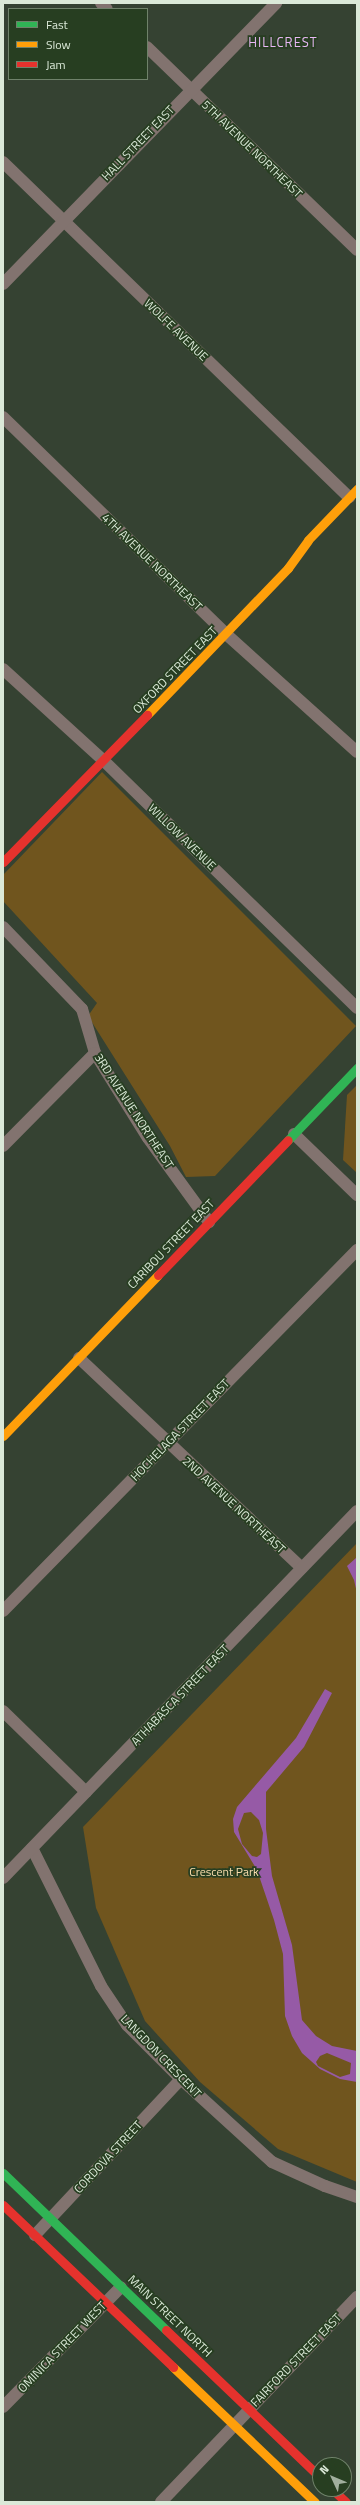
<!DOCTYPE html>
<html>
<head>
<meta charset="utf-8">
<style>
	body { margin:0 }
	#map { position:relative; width:360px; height:2505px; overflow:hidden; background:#354232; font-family:"Titillium Web",sans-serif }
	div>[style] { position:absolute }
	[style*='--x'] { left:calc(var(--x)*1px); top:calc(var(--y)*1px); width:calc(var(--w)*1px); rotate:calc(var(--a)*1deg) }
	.green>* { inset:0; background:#70551e }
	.water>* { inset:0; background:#965aa6 }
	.street>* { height:12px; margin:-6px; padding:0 6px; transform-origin:6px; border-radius:6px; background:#82736f }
	.fast>* { height:9px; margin:-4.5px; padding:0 4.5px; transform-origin:4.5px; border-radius:4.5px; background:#30b455 }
	.slow>* { height:9px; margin:-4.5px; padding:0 4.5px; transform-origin:4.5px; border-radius:4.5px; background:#ff9f0a }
	.jam>* { height:9px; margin:-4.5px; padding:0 4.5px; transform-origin:4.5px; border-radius:4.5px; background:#e5322d }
	span { translate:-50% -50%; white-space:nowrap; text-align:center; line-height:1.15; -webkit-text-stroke:3.5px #273e21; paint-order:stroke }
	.street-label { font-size:12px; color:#dbe9d8 }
	.park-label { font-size:12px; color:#fcdfaf }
	.neighbourhood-label { font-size:13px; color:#e9b8f6; letter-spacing:1px }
	.frame { position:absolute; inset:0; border:4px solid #dbe9d8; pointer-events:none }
	.legend { position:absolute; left:8px; top:8px; width:140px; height:72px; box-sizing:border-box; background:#273e21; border:1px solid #6f826a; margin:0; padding:5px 7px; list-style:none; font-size:12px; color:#dbe9d8 }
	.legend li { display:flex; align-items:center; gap:8px; height:20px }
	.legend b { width:20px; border:1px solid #6f826a }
	.north { position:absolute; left:312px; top:2457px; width:40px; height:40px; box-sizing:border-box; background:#273e21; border:1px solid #6f826a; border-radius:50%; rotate:314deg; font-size:11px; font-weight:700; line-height:16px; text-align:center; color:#dbe9d8 }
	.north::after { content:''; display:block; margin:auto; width:14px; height:18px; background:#a1af9e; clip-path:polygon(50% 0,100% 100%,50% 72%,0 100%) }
</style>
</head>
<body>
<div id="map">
	<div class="green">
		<i style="clip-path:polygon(102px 772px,356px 1026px,215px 1176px,186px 1177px,170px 1146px,88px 1016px,97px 1003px,3px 901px,3px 875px)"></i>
		<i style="clip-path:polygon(357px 1085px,357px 1173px,343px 1160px,347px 1095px)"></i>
		<i style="clip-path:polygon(357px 1543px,357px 2182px,278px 2149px,200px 2082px,145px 2021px,96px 1908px,83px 1827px)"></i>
	</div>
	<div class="water">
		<i style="clip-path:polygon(356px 1558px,357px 1559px,357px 1593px,354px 1580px,347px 1566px)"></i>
		<i style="clip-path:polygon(evenodd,325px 1689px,332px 1693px,304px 1747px,266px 1792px,266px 1829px,272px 1876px,292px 1945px,302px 2020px,316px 2036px,332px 2046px,357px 2051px,357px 2082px,340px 2079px,320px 2069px,302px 2053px,292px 2036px,285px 2016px,283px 1954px,274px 1920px,257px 1870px,234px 1832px,233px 1819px,237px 1807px,296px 1738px,325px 1689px,251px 1812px,259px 1820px,263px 1833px,261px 1854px,257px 1857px,252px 1856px,242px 1844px,238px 1829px,244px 1813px,251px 1812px,325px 1689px,327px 2053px,351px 2063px,350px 2074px,340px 2077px,318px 2066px,316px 2062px,320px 2056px,327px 2053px)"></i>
	</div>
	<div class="street">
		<i style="--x:101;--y:3;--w:8;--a:45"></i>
		<i style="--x:147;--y:47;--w:292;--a:44"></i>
		<i style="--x:3;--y:162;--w:482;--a:44.1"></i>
		<i style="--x:3;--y:284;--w:392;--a:-45.8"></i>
		<i style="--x:3;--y:417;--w:311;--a:44.2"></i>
		<i style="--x:226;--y:634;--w:176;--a:42"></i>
		<i style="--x:3;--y:669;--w:135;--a:42.3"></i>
		<i style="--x:103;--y:760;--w:355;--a:44.3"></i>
		<i style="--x:3;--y:927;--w:114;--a:46.1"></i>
		<i style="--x:82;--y:1009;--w:46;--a:73.5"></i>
		<i style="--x:95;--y:1053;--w:100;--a:58.1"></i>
		<i style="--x:148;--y:1138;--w:104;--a:54"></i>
		<i style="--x:294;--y:1134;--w:88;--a:44.1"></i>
		<i style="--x:3;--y:1146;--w:131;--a:-45.3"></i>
		<i style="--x:79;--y:1358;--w:306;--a:43.3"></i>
		<i style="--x:3;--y:1611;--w:506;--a:-45.56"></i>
		<i style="--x:3;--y:1711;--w:116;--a:44.3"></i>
		<i style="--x:32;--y:1848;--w:154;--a:63.4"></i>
		<i style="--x:101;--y:1986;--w:47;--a:56.3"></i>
		<i style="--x:127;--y:2025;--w:76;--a:45"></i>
		<i style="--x:181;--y:2079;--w:123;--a:42.4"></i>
		<i style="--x:272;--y:2162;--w:58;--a:24.4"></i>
		<i style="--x:325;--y:2186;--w:34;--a:19"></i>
		<i style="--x:3;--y:1878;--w:510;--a:-46.03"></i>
		<i style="--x:35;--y:2235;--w:214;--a:-46.9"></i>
		<i style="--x:3;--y:2407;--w:168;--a:-45.5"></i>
		<i style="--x:161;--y:2502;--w:284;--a:-46.3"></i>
	</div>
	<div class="fast">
		<i style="--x:288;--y:1140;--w:100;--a:-46.2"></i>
		<i style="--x:3;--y:2173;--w:226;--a:43.9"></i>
	</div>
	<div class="slow">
		<i style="--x:147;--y:715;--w:204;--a:-46.2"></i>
		<i style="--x:288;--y:568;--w:34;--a:-54"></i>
		<i style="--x:308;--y:540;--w:71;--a:-46.1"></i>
		<i style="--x:3;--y:1436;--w:223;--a:-46.1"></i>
		<i style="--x:173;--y:2367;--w:196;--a:43.6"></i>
	</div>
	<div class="jam">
		<i style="--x:3;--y:862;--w:206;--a:-45.6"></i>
		<i style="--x:158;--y:1275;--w:187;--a:-46.1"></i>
		<i style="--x:3;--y:2205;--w:235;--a:43.6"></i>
		<i style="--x:166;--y:2330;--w:213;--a:43.7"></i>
		<i style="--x:332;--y:2489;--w:19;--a:43"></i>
	</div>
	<div class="street-label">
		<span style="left:138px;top:143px;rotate:-46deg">HALL STREET EAST</span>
		<span style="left:252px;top:149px;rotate:44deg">5TH AVENUE NORTHEAST</span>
		<span style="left:176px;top:330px;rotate:44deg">WOLFE AVENUE</span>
		<span style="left:152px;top:562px;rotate:44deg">4TH AVENUE NORTHEAST</span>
		<span style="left:175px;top:670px;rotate:-46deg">OXFORD STREET EAST</span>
		<span style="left:182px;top:837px;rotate:44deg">WILLOW AVENUE</span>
		<span style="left:134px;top:1111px;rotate:57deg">3RD AVENUE NORTHEAST</span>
		<span style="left:171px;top:1244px;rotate:-46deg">CARIBOU STREET EAST</span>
		<span style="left:180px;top:1430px;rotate:-46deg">HOCHELAGA STREET EAST</span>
		<span style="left:234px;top:1505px;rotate:43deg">2ND AVENUE NORTHEAST</span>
		<span style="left:180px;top:1695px;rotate:-46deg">ATHABASCA STREET EAST</span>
		<span style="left:161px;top:2056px;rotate:46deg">LANGDON CRESCENT</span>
		<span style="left:108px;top:2157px;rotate:-47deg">CORDOVA STREET</span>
		<span style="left:170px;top:2316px;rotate:44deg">MAIN STREET NORTH</span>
		<span style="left:62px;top:2347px;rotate:-46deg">OMINICA STREET WEST</span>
		<span style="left:296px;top:2360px;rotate:-46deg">FAIRFORD STREET EAST</span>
	</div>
	<div class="park-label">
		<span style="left:224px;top:1872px">Crescent Park</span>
	</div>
	<div class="neighbourhood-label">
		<span style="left:283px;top:42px">HILLCREST</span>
	</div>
	<div class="frame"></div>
	<ul class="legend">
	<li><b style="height:5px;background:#30b455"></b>Fast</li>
	<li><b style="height:5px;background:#ff9f0a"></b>Slow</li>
	<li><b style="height:5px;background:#e5322d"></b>Jam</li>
	</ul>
	<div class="north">N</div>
</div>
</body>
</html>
